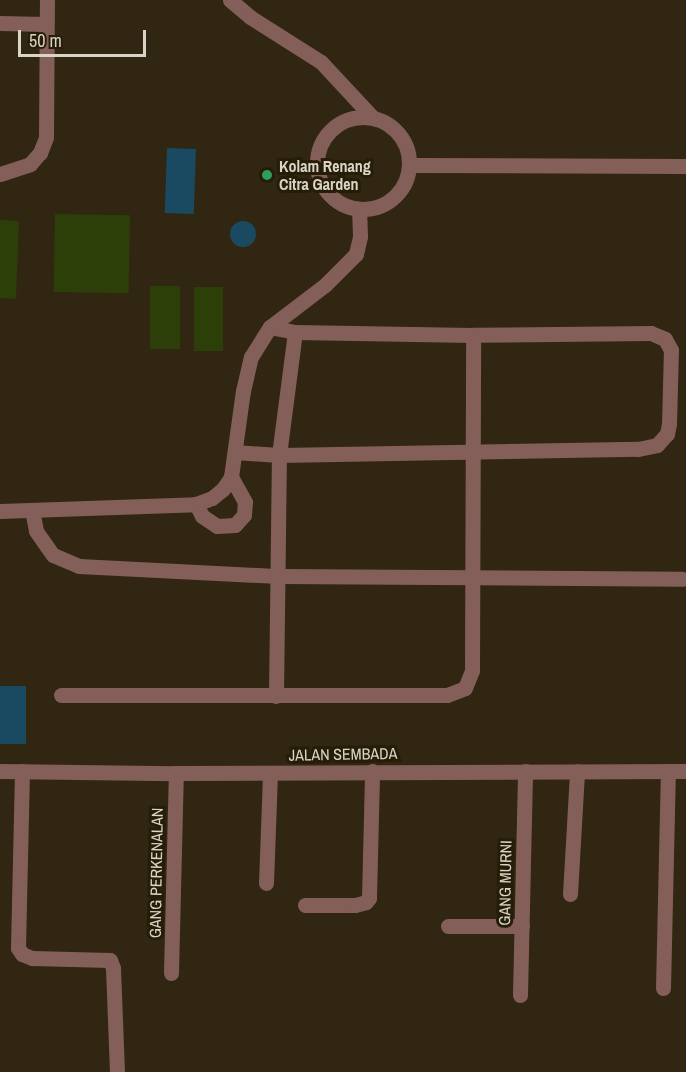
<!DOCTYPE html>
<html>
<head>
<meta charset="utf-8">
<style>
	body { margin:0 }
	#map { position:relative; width:686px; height:1072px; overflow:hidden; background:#302611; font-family:"Archivo Narrow",sans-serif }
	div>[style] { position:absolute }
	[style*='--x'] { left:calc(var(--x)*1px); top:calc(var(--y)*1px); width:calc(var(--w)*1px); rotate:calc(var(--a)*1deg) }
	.green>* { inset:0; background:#2d3f08; transform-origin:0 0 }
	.water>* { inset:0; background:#194a62; transform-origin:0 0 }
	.round { border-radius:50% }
	.minor>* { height:15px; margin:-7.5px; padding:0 7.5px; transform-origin:7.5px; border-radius:7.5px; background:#845f59 }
	.minor>.ring { margin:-7.5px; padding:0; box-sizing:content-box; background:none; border:15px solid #845f59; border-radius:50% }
	.dots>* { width:16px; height:16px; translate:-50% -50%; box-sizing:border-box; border:3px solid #261d07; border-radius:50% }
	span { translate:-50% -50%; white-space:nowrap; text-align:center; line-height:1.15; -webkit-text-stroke:6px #261d07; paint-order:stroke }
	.poi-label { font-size:16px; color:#dad4c7; font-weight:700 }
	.left { translate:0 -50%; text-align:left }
	.street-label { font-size:16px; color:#dad4c7 }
	.scale { position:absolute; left:18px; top:30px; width:128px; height:27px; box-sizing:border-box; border:3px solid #dad4c7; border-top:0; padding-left:8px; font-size:18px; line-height:21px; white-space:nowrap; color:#dad4c7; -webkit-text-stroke:4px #261d07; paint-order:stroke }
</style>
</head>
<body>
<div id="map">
	<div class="green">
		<i style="left:55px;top:214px;width:75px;height:78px;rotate:1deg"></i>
		<i style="clip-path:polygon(0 220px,19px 221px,16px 299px,0 298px)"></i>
		<i style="left:150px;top:286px;width:30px;height:63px"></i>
		<i style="left:194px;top:287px;width:29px;height:64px"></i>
	</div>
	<div class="water">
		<i style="left:167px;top:148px;width:29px;height:65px;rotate:2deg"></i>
		<i class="round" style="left:230px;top:221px;width:26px;height:26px"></i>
		<i style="left:0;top:686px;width:26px;height:58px"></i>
	</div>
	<div class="minor">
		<i style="--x:230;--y:0;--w:26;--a:40"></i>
		<i style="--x:250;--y:17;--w:84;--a:32.4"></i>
		<i style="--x:321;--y:62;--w:76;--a:47.1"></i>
		<i style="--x:0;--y:23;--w:46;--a:1.2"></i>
		<i class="ring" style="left:317px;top:117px;width:77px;height:77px"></i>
		<i style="--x:409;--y:165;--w:277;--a:0.2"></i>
		<i style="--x:0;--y:174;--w:32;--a:-18"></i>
		<i style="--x:30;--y:164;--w:15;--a:-48"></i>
		<i style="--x:40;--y:153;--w:17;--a:-69"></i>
		<i style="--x:46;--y:137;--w:137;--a:-89.6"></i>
		<i style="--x:235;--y:452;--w:44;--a:3.9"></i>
		<i style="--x:279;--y:455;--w:359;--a:-1"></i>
		<i style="--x:638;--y:449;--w:19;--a:-12"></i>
		<i style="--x:657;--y:445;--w:15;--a:-48"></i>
		<i style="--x:667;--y:434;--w:10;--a:-79"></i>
		<i style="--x:669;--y:424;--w:74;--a:-88.5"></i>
		<i style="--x:671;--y:350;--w:13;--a:-119"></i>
		<i style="--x:665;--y:339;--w:15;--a:-157"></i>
		<i style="--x:651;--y:333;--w:178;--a:179.4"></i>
		<i style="--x:473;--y:335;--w:178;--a:-179"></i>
		<i style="--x:295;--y:332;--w:25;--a:-169"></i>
		<i style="--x:196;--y:504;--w:13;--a:63"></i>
		<i style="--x:202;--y:516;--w:18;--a:34"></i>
		<i style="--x:217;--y:526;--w:18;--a:-3"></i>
		<i style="--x:235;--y:525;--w:13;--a:-48"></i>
		<i style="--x:244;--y:515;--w:13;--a:-86"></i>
		<i style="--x:245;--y:502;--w:29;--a:-119"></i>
		<i style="--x:32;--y:510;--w:21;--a:79"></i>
		<i style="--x:36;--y:531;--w:29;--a:55"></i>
		<i style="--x:53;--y:555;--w:28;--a:23"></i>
		<i style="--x:79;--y:566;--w:200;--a:2.9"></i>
		<i style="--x:279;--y:576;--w:403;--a:0.4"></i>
		<i style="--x:0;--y:511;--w:196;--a:-2"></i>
		<i style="--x:196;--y:504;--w:17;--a:-21"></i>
		<i style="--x:212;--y:498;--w:14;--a:-39"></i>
		<i style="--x:223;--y:489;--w:14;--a:-56"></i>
		<i style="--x:231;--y:477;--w:87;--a:-82.1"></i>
		<i style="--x:243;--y:391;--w:35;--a:-77"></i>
		<i style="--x:251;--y:357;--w:36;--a:-58"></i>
		<i style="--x:270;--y:327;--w:69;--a:-37.4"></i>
		<i style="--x:325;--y:285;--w:44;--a:-45"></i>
		<i style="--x:356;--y:254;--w:18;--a:-77"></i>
		<i style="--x:360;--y:236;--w:27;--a:-92"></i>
		<i style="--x:61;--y:695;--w:386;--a:0"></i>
		<i style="--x:447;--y:695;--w:19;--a:-21"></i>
		<i style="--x:465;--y:688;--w:18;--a:-68"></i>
		<i style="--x:472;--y:671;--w:336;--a:-89.8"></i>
		<i style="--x:276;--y:696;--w:241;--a:-89.3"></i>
		<i style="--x:279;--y:455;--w:124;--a:-82.6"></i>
		<i style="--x:0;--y:771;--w:176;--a:0.7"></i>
		<i style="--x:176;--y:773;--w:510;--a:-0.22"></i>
		<i style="--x:22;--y:771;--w:177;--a:91.3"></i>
		<i style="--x:18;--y:948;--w:7;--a:56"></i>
		<i style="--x:22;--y:954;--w:11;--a:22"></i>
		<i style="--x:32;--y:958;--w:78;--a:1.5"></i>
		<i style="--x:110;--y:960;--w:9;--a:69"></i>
		<i style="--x:113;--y:968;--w:104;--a:87.8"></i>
		<i style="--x:266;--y:883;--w:110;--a:-87.9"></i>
		<i style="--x:570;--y:894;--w:123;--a:-86.7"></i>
		<i style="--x:305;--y:905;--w:50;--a:0"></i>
		<i style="--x:355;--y:905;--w:11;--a:-15"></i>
		<i style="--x:366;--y:902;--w:5;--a:-53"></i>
		<i style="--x:369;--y:898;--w:127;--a:-88.6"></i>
		<i style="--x:448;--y:926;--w:74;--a:0"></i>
		<i style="--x:171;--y:973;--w:200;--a:-88.6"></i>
		<i style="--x:663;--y:988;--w:217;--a:-88.7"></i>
		<i style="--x:520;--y:995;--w:224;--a:-88.7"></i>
	</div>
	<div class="dots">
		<i style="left:267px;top:175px;background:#2e9e5b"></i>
	</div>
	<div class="poi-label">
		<span class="left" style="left:279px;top:175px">Kolam Renang<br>Citra Garden</span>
	</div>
	<div class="street-label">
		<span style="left:343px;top:754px;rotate:-1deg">JALAN SEMBADA</span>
		<span style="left:156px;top:873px;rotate:-89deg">GANG PERKENALAN</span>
		<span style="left:505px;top:883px;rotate:-89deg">GANG MURNI</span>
	</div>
	<div class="scale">50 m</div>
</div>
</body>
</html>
